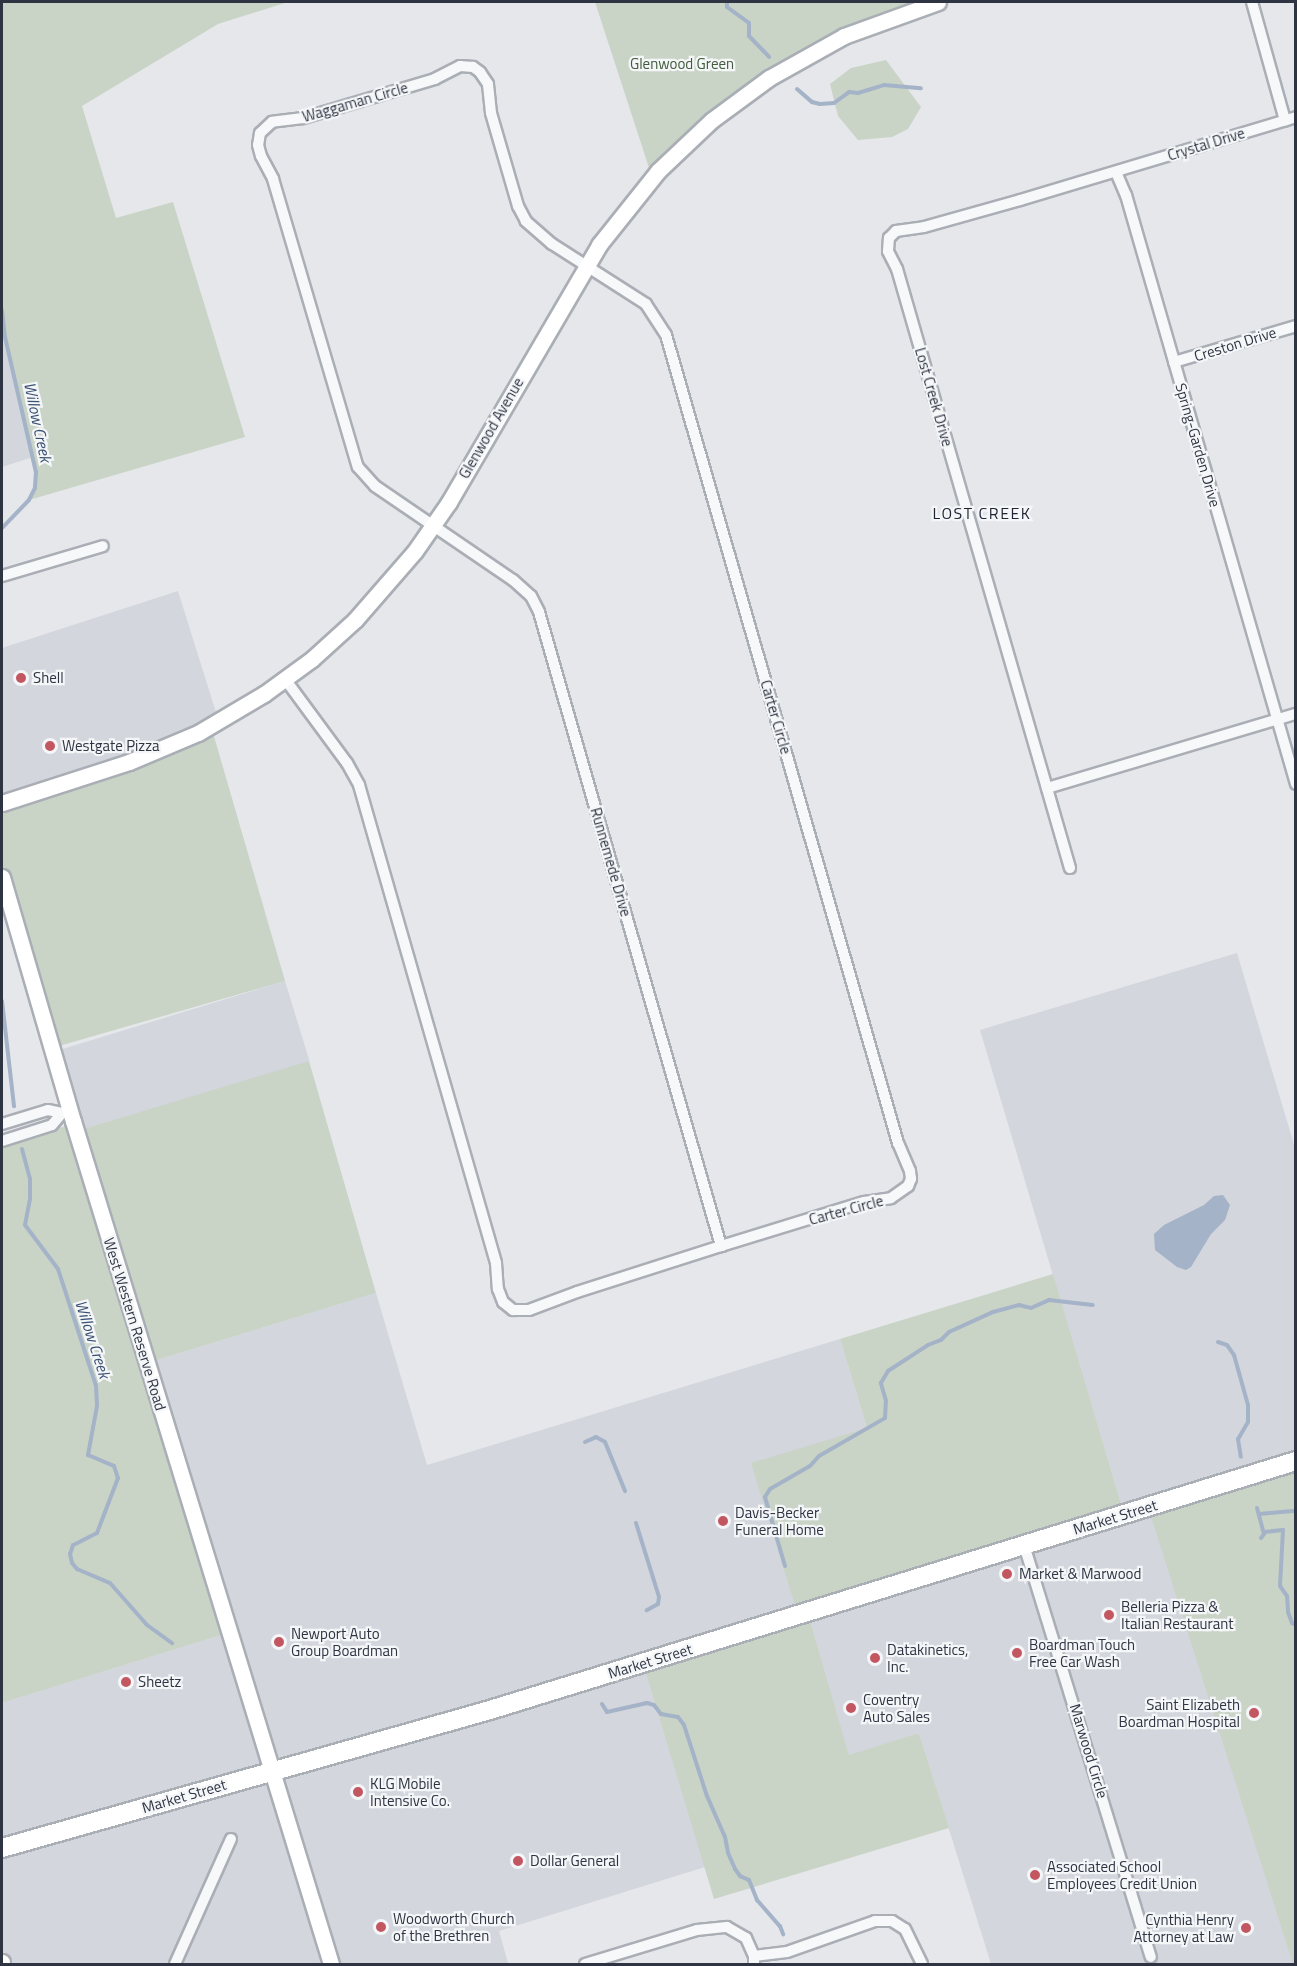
<!DOCTYPE html>
<html>
<head>
<meta charset="utf-8">
<style>
	body { margin:0 }
	#map { position:relative; width:1297px; height:1966px; overflow:hidden; background:#e5e7eb; font-family:"Titillium Web",sans-serif }
	div>[style] { position:absolute }
	[style*='--x'] { left:calc(var(--x)*1px); top:calc(var(--y)*1px); width:calc(var(--w)*1px); rotate:calc(var(--a)*1deg) }
	.built>* { inset:0; background:#d3d6dd; transform-origin:0 0 }
	.green>* { inset:0; background:#c9d4c7 }
	.water>* { inset:0; background:#a4b3c7 }
	.stream>* { height:4px; margin:-2px; padding:0 2px; transform-origin:2px; border-radius:2px; background:#a4b3c7 }
	.roads { filter:drop-shadow(2px 0 #aaaeb5) drop-shadow(-2px 0 #aaaeb5) drop-shadow(0 2px #aaaeb5) drop-shadow(0 -2px #aaaeb5) }
	.street>* { height:10px; margin:-5px; padding:0 5px; transform-origin:5px; border-radius:5px; background:#f7f8f9 }
	.secondary>* { height:15px; margin:-7.5px; padding:0 7.5px; transform-origin:7.5px; border-radius:7.5px; background:#fff }
	.primary>* { height:18px; margin:-9px; padding:0 9px; transform-origin:9px; border-radius:9px; background:#fff }
	.dots>* { width:16px; height:16px; translate:-50% -50%; box-sizing:border-box; border:3px solid #f4f6f8; border-radius:50% }
	span { translate:-50% -50%; white-space:nowrap; text-align:center; line-height:1.15; -webkit-text-stroke:4.5px #f4f6f8; paint-order:stroke }
	.park-label { font-size:15px; color:#415c3c }
	.street-label { font-size:15px; color:#2e3442 }
	.poi-label { font-size:15px; color:#2e3442 }
	.left { translate:0 -50%; text-align:left }
	.right { translate:-100% -50%; text-align:right }
	.water-label { font-size:16px; color:#3b5172; font-style:italic }
	.neighbourhood-label { font-size:16px; color:#1f2533; letter-spacing:1.5px }
	.frame { position:absolute; inset:0; border:3px solid #2e3442; pointer-events:none }
</style>
</head>
<body>
<div id="map">
	<div class="built">
		<i style="clip-path:polygon(2px 310px,5px 337px,33px 457px,2px 467px)"></i>
		<i style="clip-path:polygon(178px 591px,219px 722px,2px 803px,2px 648px)"></i>
		<i style="clip-path:polygon(1237px 953px,1295px 1148px,1295px 1461px,1159px 1536px,1295px 1964px,991px 1964px,919px 1733px,849px 1756px,808px 1613px,1124px 1514px,980px 1030px)"></i>
		<i style="left:285px;top:981px;width:84px;height:242px;rotate:73deg"></i>
		<i style="clip-path:polygon(376px 1293px,427px 1465px,840px 1339px,867px 1428px,798px 1616px,643px 1664px,705px 1867px,499px 1931px,508px 1963px,504px 1964px,2px 1964px,2px 1703px,231px 1632px,147px 1363px)"></i>
	</div>
	<div class="green">
		<i style="clip-path:polygon(2px 2px,288px 2px,218px 24px,82px 106px,116px 218px,173px 202px,245px 437px,29px 500px,35px 488px,36px 472px,5px 337px,2px 310px)"></i>
		<i style="clip-path:polygon(595px 2px,928px 2px,769px 78px,652px 177px)"></i>
		<i style="clip-path:polygon(886px 60px,921px 107px,908px 129px,892px 137px,858px 140px,838px 116px,830px 84px,851px 68px)"></i>
		<i style="clip-path:polygon(211px 726px,285px 981px,52px 1048px,2px 878px,2px 803px)"></i>
		<i style="clip-path:polygon(309px 1061px,376px 1293px,147px 1363px,231px 1632px,2px 1703px,2px 1143px,74px 1124px,77px 1131px)"></i>
		<i style="clip-path:polygon(1053px 1274px,1124px 1514px,808px 1613px,849px 1755px,919px 1733px,949px 1828px,714px 1899px,643px 1664px,798px 1615px,751px 1463px,867px 1428px,840px 1339px)"></i>
		<i style="clip-path:polygon(1295px 1461px,1295px 1964px,1293px 1964px,1148px 1507px)"></i>
	</div>
	<div class="water">
		<i style="clip-path:polygon(1223px 1195px,1230px 1205px,1225px 1220px,1211px 1234px,1191px 1267px,1186px 1270px,1177px 1267px,1155px 1250px,1154px 1234px,1164px 1225px,1204px 1205px,1214px 1196px)"></i>
	</div>
	<div class="stream">
		<i style="--x:727;--y:2;--w:5;--a:90"></i>
		<i style="--x:727;--y:7;--w:27;--a:36"></i>
		<i style="--x:749;--y:23;--w:13;--a:90"></i>
		<i style="--x:749;--y:36;--w:29;--a:46"></i>
		<i style="--x:797;--y:89;--w:20;--a:41"></i>
		<i style="--x:812;--y:102;--w:8;--a:14"></i>
		<i style="--x:820;--y:104;--w:14;--a:-4"></i>
		<i style="--x:834;--y:103;--w:19;--a:-36"></i>
		<i style="--x:849;--y:92;--w:9;--a:6"></i>
		<i style="--x:858;--y:93;--w:27;--a:-17"></i>
		<i style="--x:884;--y:85;--w:37;--a:5"></i>
		<i style="--x:2;--y:310;--w:27;--a:84"></i>
		<i style="--x:5;--y:337;--w:139;--a:77.1"></i>
		<i style="--x:36;--y:472;--w:16;--a:94"></i>
		<i style="--x:35;--y:488;--w:13;--a:117"></i>
		<i style="--x:29;--y:500;--w:39;--a:134"></i>
		<i style="--x:2;--y:1001;--w:106;--a:83.5"></i>
		<i style="--x:22;--y:1149;--w:31;--a:75"></i>
		<i style="--x:30;--y:1179;--w:20;--a:90"></i>
		<i style="--x:30;--y:1199;--w:26;--a:101"></i>
		<i style="--x:25;--y:1225;--w:55;--a:53.1"></i>
		<i style="--x:58;--y:1269;--w:123;--a:72"></i>
		<i style="--x:96;--y:1386;--w:20;--a:87"></i>
		<i style="--x:97;--y:1406;--w:50;--a:100.4"></i>
		<i style="--x:88;--y:1455;--w:28;--a:23"></i>
		<i style="--x:114;--y:1466;--w:13;--a:72"></i>
		<i style="--x:118;--y:1478;--w:59;--a:110.9"></i>
		<i style="--x:97;--y:1533;--w:27;--a:153"></i>
		<i style="--x:73;--y:1545;--w:9;--a:108"></i>
		<i style="--x:70;--y:1554;--w:9;--a:77"></i>
		<i style="--x:72;--y:1563;--w:8;--a:50"></i>
		<i style="--x:77;--y:1569;--w:36;--a:23"></i>
		<i style="--x:110;--y:1583;--w:56;--a:48.6"></i>
		<i style="--x:147;--y:1625;--w:31;--a:36"></i>
		<i style="--x:1218;--y:1342;--w:9;--a:18"></i>
		<i style="--x:1227;--y:1345;--w:12;--a:55"></i>
		<i style="--x:1234;--y:1355;--w:52;--a:74.4"></i>
		<i style="--x:1248;--y:1405;--w:17;--a:90"></i>
		<i style="--x:1248;--y:1422;--w:20;--a:120"></i>
		<i style="--x:1238;--y:1439;--w:18;--a:81"></i>
		<i style="--x:585;--y:1442;--w:12;--a:-24"></i>
		<i style="--x:596;--y:1437;--w:10;--a:29"></i>
		<i style="--x:605;--y:1442;--w:53;--a:67.8"></i>
		<i style="--x:1257;--y:1508;--w:27;--a:75"></i>
		<i style="--x:1264;--y:1534;--w:5;--a:127"></i>
		<i style="--x:1259;--y:1514;--w:37;--a:-5"></i>
		<i style="--x:636;--y:1523;--w:77;--a:72.7"></i>
		<i style="--x:659;--y:1597;--w:7;--a:98"></i>
		<i style="--x:658;--y:1604;--w:13;--a:151"></i>
		<i style="--x:1264;--y:1532;--w:19;--a:-6"></i>
		<i style="--x:1283;--y:1530;--w:56;--a:93.1"></i>
		<i style="--x:1280;--y:1586;--w:12;--a:55"></i>
		<i style="--x:1287;--y:1596;--w:16;--a:86"></i>
		<i style="--x:1288;--y:1612;--w:12;--a:70"></i>
		<i style="--x:1292;--y:1623;--w:4;--a:27"></i>
		<i style="--x:785;--y:1566;--w:72;--a:-106.2"></i>
		<i style="--x:765;--y:1497;--w:9;--a:-58"></i>
		<i style="--x:770;--y:1489;--w:46;--a:-29.9"></i>
		<i style="--x:810;--y:1466;--w:13;--a:-48"></i>
		<i style="--x:819;--y:1456;--w:76;--a:-29.9"></i>
		<i style="--x:885;--y:1418;--w:17;--a:-87"></i>
		<i style="--x:886;--y:1401;--w:19;--a:-106"></i>
		<i style="--x:881;--y:1383;--w:14;--a:-60"></i>
		<i style="--x:888;--y:1371;--w:48;--a:-33"></i>
		<i style="--x:928;--y:1345;--w:14;--a:-21"></i>
		<i style="--x:941;--y:1340;--w:11;--a:-45"></i>
		<i style="--x:949;--y:1332;--w:48;--a:-24.4"></i>
		<i style="--x:993;--y:1312;--w:27;--a:-15"></i>
		<i style="--x:1019;--y:1305;--w:12;--a:14"></i>
		<i style="--x:1031;--y:1308;--w:20;--a:-24"></i>
		<i style="--x:1049;--y:1300;--w:44;--a:6.5"></i>
		<i style="--x:602;--y:1704;--w:9;--a:58"></i>
		<i style="--x:607;--y:1712;--w:41;--a:-12.7"></i>
		<i style="--x:647;--y:1703;--w:7;--a:16"></i>
		<i style="--x:654;--y:1705;--w:11;--a:52"></i>
		<i style="--x:661;--y:1714;--w:17;--a:10"></i>
		<i style="--x:678;--y:1717;--w:10;--a:53"></i>
		<i style="--x:684;--y:1725;--w:75;--a:72.1"></i>
		<i style="--x:707;--y:1796;--w:45;--a:66.3"></i>
		<i style="--x:725;--y:1837;--w:16;--a:79"></i>
		<i style="--x:728;--y:1853;--w:17;--a:66"></i>
		<i style="--x:735;--y:1869;--w:9;--a:54"></i>
		<i style="--x:740;--y:1876;--w:10;--a:24"></i>
		<i style="--x:749;--y:1880;--w:22;--a:68"></i>
		<i style="--x:757;--y:1900;--w:35;--a:49"></i>
		<i style="--x:780;--y:1926;--w:9;--a:69"></i>
	</div>
	<div class="roads">
		<div class="street">
			<i style="--x:1252;--y:2;--w:123;--a:74.4"></i>
			<i style="--x:1116;--y:172;--w:25;--a:67"></i>
			<i style="--x:1126;--y:195;--w:613;--a:73.9"></i>
			<i style="--x:1174;--y:362;--w:127;--a:-16.4"></i>
			<i style="--x:2;--y:576;--w:105;--a:-16.5"></i>
			<i style="--x:285;--y:679;--w:104;--a:53.6"></i>
			<i style="--x:347;--y:763;--w:25;--a:61"></i>
			<i style="--x:359;--y:785;--w:497;--a:74"></i>
			<i style="--x:496;--y:1263;--w:26;--a:86"></i>
			<i style="--x:498;--y:1289;--w:14;--a:69"></i>
			<i style="--x:503;--y:1302;--w:13;--a:39"></i>
			<i style="--x:513;--y:1310;--w:16;--a:0"></i>
			<i style="--x:529;--y:1310;--w:51;--a:-20.6"></i>
			<i style="--x:577;--y:1292;--w:151;--a:-17.7"></i>
			<i style="--x:721;--y:1246;--w:150;--a:-17.1"></i>
			<i style="--x:864;--y:1202;--w:27;--a:-8"></i>
			<i style="--x:891;--y:1198;--w:21;--a:-35"></i>
			<i style="--x:908;--y:1186;--w:8;--a:-67"></i>
			<i style="--x:911;--y:1179;--w:8;--a:-97"></i>
			<i style="--x:910;--y:1171;--w:30;--a:-113"></i>
			<i style="--x:898;--y:1143;--w:841;--a:-106.02"></i>
			<i style="--x:666;--y:335;--w:37;--a:-123"></i>
			<i style="--x:646;--y:304;--w:112;--a:-147.4"></i>
			<i style="--x:552;--y:244;--w:35;--a:-139"></i>
			<i style="--x:526;--y:221;--w:17;--a:-118"></i>
			<i style="--x:518;--y:206;--w:97;--a:-106.2"></i>
			<i style="--x:491;--y:113;--w:29;--a:-96"></i>
			<i style="--x:488;--y:84;--w:14;--a:-124"></i>
			<i style="--x:480;--y:72;--w:9;--a:-144"></i>
			<i style="--x:473;--y:67;--w:13;--a:-176"></i>
			<i style="--x:460;--y:66;--w:28;--a:153"></i>
			<i style="--x:435;--y:79;--w:138;--a:163.5"></i>
			<i style="--x:303;--y:118;--w:31;--a:173"></i>
			<i style="--x:272;--y:122;--w:16;--a:137"></i>
			<i style="--x:260;--y:133;--w:12;--a:99"></i>
			<i style="--x:258;--y:145;--w:11;--a:75"></i>
			<i style="--x:261;--y:156;--w:26;--a:62"></i>
			<i style="--x:273;--y:179;--w:300;--a:73.6"></i>
			<i style="--x:358;--y:467;--w:25;--a:48"></i>
			<i style="--x:375;--y:486;--w:167;--a:34.3"></i>
			<i style="--x:513;--y:580;--w:24;--a:42"></i>
			<i style="--x:531;--y:596;--w:18;--a:63"></i>
			<i style="--x:539;--y:612;--w:660;--a:73.98"></i>
			<i style="--x:1047;--y:788;--w:260;--a:-16.6"></i>
			<i style="--x:1070;--y:868;--w:623;--a:-106.11"></i>
			<i style="--x:897;--y:269;--w:20;--a:-117"></i>
			<i style="--x:888;--y:251;--w:13;--a:-86"></i>
			<i style="--x:889;--y:238;--w:10;--a:-45"></i>
			<i style="--x:896;--y:231;--w:28;--a:-8"></i>
			<i style="--x:924;--y:227;--w:100;--a:-15.7"></i>
			<i style="--x:1020;--y:200;--w:288;--a:-16.7"></i>
			<i style="--x:2;--y:1124;--w:48;--a:-16.9"></i>
			<i style="--x:48;--y:1110;--w:14;--a:12"></i>
			<i style="--x:62;--y:1113;--w:9;--a:-13"></i>
			<i style="--x:2;--y:1141;--w:52;--a:-17.7"></i>
			<i style="--x:52;--y:1125;--w:16;--a:-50"></i>
			<i style="--x:1024;--y:1545;--w:431;--a:72.9"></i>
			<i style="--x:754;--y:1956;--w:33;--a:-7"></i>
			<i style="--x:787;--y:1952;--w:93;--a:-19.4"></i>
			<i style="--x:875;--y:1921;--w:17;--a:0"></i>
			<i style="--x:892;--y:1921;--w:15;--a:32"></i>
			<i style="--x:905;--y:1929;--w:39;--a:64"></i>
			<i style="--x:175;--y:1964;--w:137;--a:-65.9"></i>
			<i style="--x:585;--y:1964;--w:117;--a:-16.9"></i>
			<i style="--x:697;--y:1930;--w:30;--a:-6"></i>
			<i style="--x:727;--y:1927;--w:22;--a:30"></i>
			<i style="--x:746;--y:1938;--w:20;--a:66"></i>
			<i style="--x:754;--y:1956;--w:8;--a:90"></i>
		</div>
		<div class="secondary">
			<i style="--x:2;--y:803;--w:133;--a:-17.9"></i>
			<i style="--x:129;--y:762;--w:75;--a:-22.8"></i>
			<i style="--x:198;--y:733;--w:77;--a:-30.6"></i>
			<i style="--x:264;--y:694;--w:59;--a:-36.1"></i>
			<i style="--x:312;--y:659;--w:58;--a:-42.2"></i>
			<i style="--x:355;--y:620;--w:91;--a:-49"></i>
			<i style="--x:415;--y:551;--w:60;--a:-55.2"></i>
			<i style="--x:449;--y:502;--w:298;--a:-59.7"></i>
			<i style="--x:599;--y:245;--w:95;--a:-51.4"></i>
			<i style="--x:658;--y:171;--w:74;--a:-43.4"></i>
			<i style="--x:712;--y:120;--w:71;--a:-36.4"></i>
			<i style="--x:769;--y:78;--w:86;--a:-29.2"></i>
			<i style="--x:844;--y:36;--w:100;--a:-19.9"></i>
			<i style="--x:2;--y:877;--w:254;--a:73.8"></i>
			<i style="--x:73;--y:1121;--w:882;--a:72.98"></i>
			<i style="--x:2;--y:1962;--w:2;--a:90"></i>
		</div>
		<div class="primary">
			<i style="--x:2;--y:1848;--w:507;--a:-15.79"></i>
			<i style="--x:490;--y:1710;--w:844;--a:-17.17"></i>
		</div>
	</div>
	<div class="dots">
		<i style="left:21px;top:678px;background:#c25762"></i>
		<i style="left:50px;top:746px;background:#c25762"></i>
		<i style="left:723px;top:1521px;background:#c25762"></i>
		<i style="left:1007px;top:1574px;background:#c25762"></i>
		<i style="left:1109px;top:1615px;background:#c25762"></i>
		<i style="left:279px;top:1642px;background:#c25762"></i>
		<i style="left:1017px;top:1653px;background:#c25762"></i>
		<i style="left:875px;top:1658px;background:#c25762"></i>
		<i style="left:126px;top:1682px;background:#c25762"></i>
		<i style="left:851px;top:1708px;background:#c25762"></i>
		<i style="left:1254px;top:1713px;background:#c25762"></i>
		<i style="left:358px;top:1792px;background:#c25762"></i>
		<i style="left:518px;top:1861px;background:#c25762"></i>
		<i style="left:1035px;top:1875px;background:#c25762"></i>
		<i style="left:381px;top:1927px;background:#c25762"></i>
		<i style="left:1246px;top:1928px;background:#c25762"></i>
	</div>
	<div class="park-label">
		<span style="left:682px;top:64px">Glenwood Green</span>
	</div>
	<div class="street-label">
		<span style="left:355px;top:102px;rotate:-16deg">Waggaman Circle</span>
		<span style="left:1206px;top:144px;rotate:-17deg">Crystal Drive</span>
		<span style="left:1235px;top:344px;rotate:-17deg">Creston Drive</span>
		<span style="left:934px;top:397px;rotate:74deg">Lost Creek Drive</span>
		<span style="left:491px;top:428px;rotate:-60deg">Glenwood Avenue</span>
		<span style="left:1198px;top:445px;rotate:74deg">Spring-Garden Drive</span>
		<span style="left:776px;top:717px;rotate:74deg">Carter Circle</span>
		<span style="left:611px;top:862px;rotate:74deg">Runnemede Drive</span>
		<span style="left:846px;top:1210px;rotate:-15deg">Carter Circle</span>
		<span style="left:135px;top:1324px;rotate:73deg">West Western Reserve Road</span>
		<span style="left:1115px;top:1517px;rotate:-17deg">Market Street</span>
		<span style="left:650px;top:1661px;rotate:-17deg">Market Street</span>
		<span style="left:1089px;top:1751px;rotate:73deg">Marwood Circle</span>
		<span style="left:184px;top:1796px;rotate:-16deg">Market Street</span>
	</div>
	<div class="poi-label">
		<span class="left" style="left:33px;top:678px">Shell</span>
		<span class="left" style="left:62px;top:746px">Westgate Pizza</span>
		<span class="left" style="left:735px;top:1521px">Davis-Becker<br>Funeral Home</span>
		<span class="left" style="left:1019px;top:1574px">Market &amp; Marwood</span>
		<span class="left" style="left:1121px;top:1615px">Belleria Pizza &amp;<br>Italian Restaurant</span>
		<span class="left" style="left:291px;top:1642px">Newport Auto<br>Group Boardman</span>
		<span class="left" style="left:1029px;top:1653px">Boardman Touch<br>Free Car Wash</span>
		<span class="left" style="left:887px;top:1658px">Datakinetics,<br>Inc.</span>
		<span class="left" style="left:138px;top:1682px">Sheetz</span>
		<span class="left" style="left:863px;top:1708px">Coventry<br>Auto Sales</span>
		<span class="right" style="left:1240px;top:1713px">Saint Elizabeth<br>Boardman Hospital</span>
		<span class="left" style="left:370px;top:1792px">KLG Mobile<br>Intensive Co.</span>
		<span class="left" style="left:530px;top:1861px">Dollar General</span>
		<span class="left" style="left:1047px;top:1875px">Associated School<br>Employees Credit Union</span>
		<span class="left" style="left:393px;top:1927px">Woodworth Church<br>of the Brethren</span>
		<span class="right" style="left:1234px;top:1928px">Cynthia Henry<br>Attorney at Law</span>
	</div>
	<div class="water-label">
		<span style="left:38px;top:422px;rotate:78deg">Willow Creek</span>
		<span style="left:93px;top:1339px;rotate:72deg">Willow Creek</span>
	</div>
	<div class="neighbourhood-label">
		<span style="left:982px;top:513px">LOST CREEK</span>
	</div>
	<div class="frame"></div>
</div>
</body>
</html>
